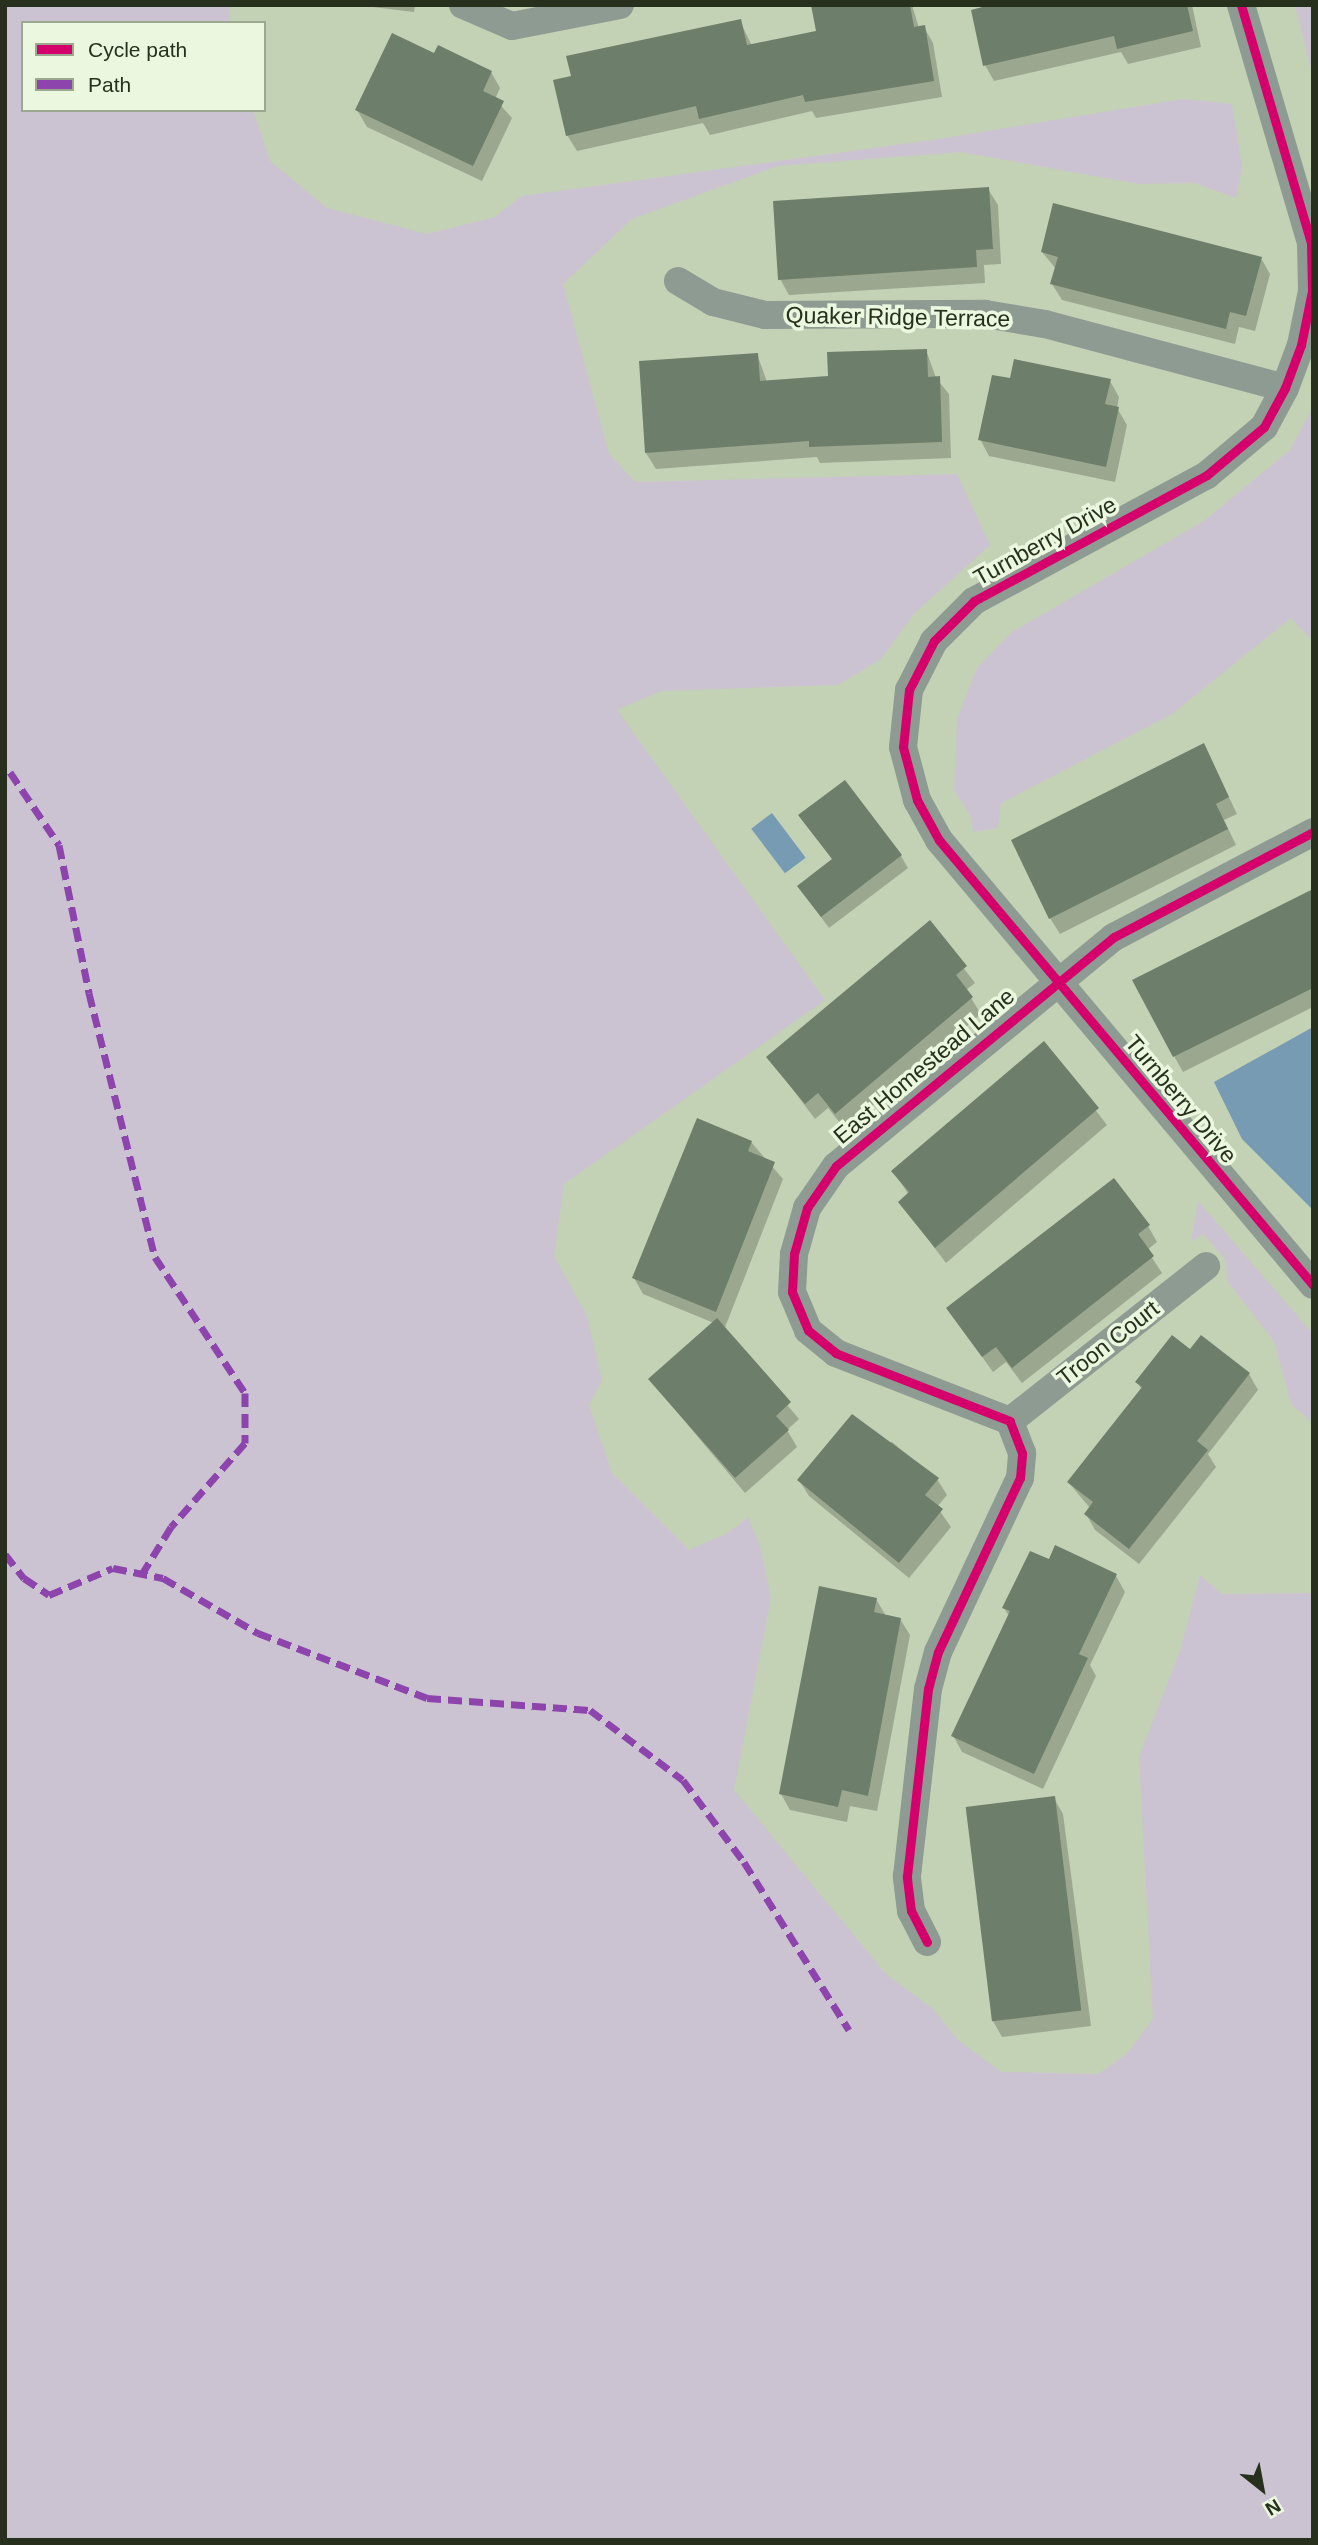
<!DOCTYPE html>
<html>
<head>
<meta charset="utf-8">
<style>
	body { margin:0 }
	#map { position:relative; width:1318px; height:2545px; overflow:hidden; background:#c3d1b5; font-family:Helvetica,sans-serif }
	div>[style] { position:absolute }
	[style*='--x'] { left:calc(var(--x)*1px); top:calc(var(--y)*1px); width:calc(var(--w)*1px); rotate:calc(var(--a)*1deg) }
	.green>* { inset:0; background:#ccc3d2 }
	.water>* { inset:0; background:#779bb2; transform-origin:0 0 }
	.shadow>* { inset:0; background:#0003 }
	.building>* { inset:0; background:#6d7e6a; transform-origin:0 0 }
	.minor>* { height:28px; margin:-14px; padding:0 14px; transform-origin:14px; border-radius:14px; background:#8e9b92 }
	.quiet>* { height:7px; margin-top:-3.5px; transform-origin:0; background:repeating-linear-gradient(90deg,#8e44ad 0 14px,transparent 0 21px) }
	.cycleway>* { height:9px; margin:-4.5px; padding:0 4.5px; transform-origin:4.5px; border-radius:4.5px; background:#d6006c }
	span { translate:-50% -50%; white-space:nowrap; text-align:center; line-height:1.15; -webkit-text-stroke:7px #ebf8df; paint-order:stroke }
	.street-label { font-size:23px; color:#27301d }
	.frame { position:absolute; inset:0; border:7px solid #27301d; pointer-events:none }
	.legend { position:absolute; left:21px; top:21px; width:245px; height:91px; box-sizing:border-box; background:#ebf8df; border:2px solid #9da891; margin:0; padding:9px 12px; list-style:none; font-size:21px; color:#27301d }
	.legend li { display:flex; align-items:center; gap:14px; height:35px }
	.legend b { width:35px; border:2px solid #9da891 }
	.north { position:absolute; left:1227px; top:2454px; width:70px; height:70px; -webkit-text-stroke:5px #ebf8df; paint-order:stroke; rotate:149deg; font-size:19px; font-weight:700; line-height:28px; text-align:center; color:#27301d }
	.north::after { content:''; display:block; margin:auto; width:24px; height:32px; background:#27301d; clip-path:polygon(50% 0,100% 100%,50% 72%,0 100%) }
</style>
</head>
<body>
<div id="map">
	<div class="green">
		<i style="clip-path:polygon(5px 5px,230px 5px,229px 23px,23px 23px,23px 110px,253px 110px,270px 161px,327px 208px,427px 234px,495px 217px,522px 196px,932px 140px,1183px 99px,1232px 104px,1242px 166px,1236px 198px,1195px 183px,1139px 184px,961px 152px,778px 166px,632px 219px,563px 284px,609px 454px,635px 482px,957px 474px,990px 545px,914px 614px,881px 659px,838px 685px,661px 691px,617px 710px,825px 1000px,564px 1184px,554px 1256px,587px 1316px,602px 1380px,589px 1405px,612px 1473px,689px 1550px,728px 1533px,748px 1517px,760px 1546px,771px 1598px,734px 1790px,886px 1974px,933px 2009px,958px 2040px,1001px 2072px,1098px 2074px,1127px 2054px,1153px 2019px,1139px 1757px,1181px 1648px,1200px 1575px,1222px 1594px,1313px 1593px,1313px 2540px,5px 2540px)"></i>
		<i style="clip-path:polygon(1295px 5px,1313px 5px,1313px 77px)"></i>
		<i style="clip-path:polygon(1313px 407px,1313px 641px,1291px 618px,1172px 714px,1001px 803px,998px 828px,973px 832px,970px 815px,954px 790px,957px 719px,977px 668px,1012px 632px,1204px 521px,1290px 450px)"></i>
		<i style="clip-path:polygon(1198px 1201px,1313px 1334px,1313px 1423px,1291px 1404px,1274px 1341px,1227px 1281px,1226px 1260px,1203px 1234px,1191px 1242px)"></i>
	</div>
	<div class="water">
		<i style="left:772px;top:813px;width:56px;height:26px;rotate:53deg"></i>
		<i style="clip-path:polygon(1313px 1027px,1313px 1210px,1242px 1139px,1214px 1082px)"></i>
	</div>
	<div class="shadow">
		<i style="clip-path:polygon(356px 5px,415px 5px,414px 12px)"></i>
		<i style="clip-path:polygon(870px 5px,912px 5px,919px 28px,924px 27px,933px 43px,942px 97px,816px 118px,812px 111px,710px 135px,703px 123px,577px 151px,567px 135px,740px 21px,752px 46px,818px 33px)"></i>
		<i style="clip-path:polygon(990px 5px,1192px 5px,1201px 47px,1128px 64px,1121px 52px,994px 81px,985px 65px)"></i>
		<i style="clip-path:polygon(491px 72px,500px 88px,495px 99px,512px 118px,482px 181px,367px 127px,357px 110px)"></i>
		<i style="clip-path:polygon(988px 189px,998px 205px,1001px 264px,984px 265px,985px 283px,789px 295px,780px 279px)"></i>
		<i style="clip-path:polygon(1042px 252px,1261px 258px,1270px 274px,1255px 331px,1239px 327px,1235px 344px,1062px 300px,1052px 284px,1056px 269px)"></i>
		<i style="clip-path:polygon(926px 350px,936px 378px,949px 394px,951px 458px,820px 463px,817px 457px,656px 469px,646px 453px,757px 354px,767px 382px,830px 378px)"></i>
		<i style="clip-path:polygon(1011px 380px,1110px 381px,1119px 397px,1117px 408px,1127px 425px,1115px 482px,989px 456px,980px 439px)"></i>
		<i style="clip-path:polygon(1212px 762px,1237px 814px,1224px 820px,1236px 845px,1060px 934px,1050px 918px)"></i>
		<i style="clip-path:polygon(801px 815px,901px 856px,908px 868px,829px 928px,807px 898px,833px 860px)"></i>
		<i style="clip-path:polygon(1313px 896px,1313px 1007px,1183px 1072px,1174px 1056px)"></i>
		<i style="clip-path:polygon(929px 923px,975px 983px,966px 990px,981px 1014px,845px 1129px,828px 1108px,815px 1119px,769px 1058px)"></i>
		<i style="clip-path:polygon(1044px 1043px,1107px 1125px,946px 1263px,900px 1202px,909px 1195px,893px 1171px)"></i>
		<i style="clip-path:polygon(751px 1142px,783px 1179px,724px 1330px,799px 1419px,787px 1430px,797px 1447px,745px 1493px,650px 1380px,714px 1323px,643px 1294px,634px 1278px)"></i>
		<i style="clip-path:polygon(1148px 1226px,1157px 1242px,1147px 1250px,1162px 1273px,1022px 1383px,1006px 1362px,993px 1372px,948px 1309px)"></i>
		<i style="clip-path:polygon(1202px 1337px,1249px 1374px,1258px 1390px,1208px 1454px,1216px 1467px,1139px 1564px,1095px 1530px,1086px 1514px,1090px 1508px,1069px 1483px,1142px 1390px,1137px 1382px,1190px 1352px)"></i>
		<i style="clip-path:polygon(892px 1442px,937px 1479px,947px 1495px,937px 1507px,951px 1527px,909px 1578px,809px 1496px,799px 1480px)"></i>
		<i style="clip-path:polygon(1049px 1562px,1116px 1576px,1125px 1592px,1090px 1665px,1096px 1676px,1043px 1789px,962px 1752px,953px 1735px,1009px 1616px,1004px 1608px)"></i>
		<i style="clip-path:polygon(876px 1599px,886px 1616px,900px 1619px,910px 1635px,877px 1811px,850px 1806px,847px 1822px,790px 1810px,781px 1794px)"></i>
		<i style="clip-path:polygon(1054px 1798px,1063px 1814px,1091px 2026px,1002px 2037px,993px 2021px)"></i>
	</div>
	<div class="building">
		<i style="clip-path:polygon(811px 5px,910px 5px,914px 27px,925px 25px,934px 81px,805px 102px,803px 95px,699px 119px,696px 106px,566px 136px,553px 80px,571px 76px,566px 56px,741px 19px,747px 45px,816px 31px)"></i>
		<i style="clip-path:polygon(990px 5px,1187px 5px,1193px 31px,1117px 49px,1114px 36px,983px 66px,971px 10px)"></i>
		<i style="clip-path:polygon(392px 33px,434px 53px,438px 45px,492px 71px,483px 91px,504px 101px,473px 166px,355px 110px)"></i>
		<i style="clip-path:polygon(989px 187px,993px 249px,976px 250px,977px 267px,778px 280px,773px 201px)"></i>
		<i style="clip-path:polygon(1053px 203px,1262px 257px,1246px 316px,1230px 312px,1226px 329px,1050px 284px,1058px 257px,1041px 252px)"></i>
		<i style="clip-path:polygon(927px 349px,928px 377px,940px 376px,942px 442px,809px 447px,809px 441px,645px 453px,639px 361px,758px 353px,760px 381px,828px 376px,827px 352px)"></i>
		<i style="clip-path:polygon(1014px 359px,1111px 379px,1105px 404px,1119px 407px,1106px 467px,978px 440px,992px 375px,1010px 378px)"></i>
		<i style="clip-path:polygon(1204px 743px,1229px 797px,1216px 804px,1228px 829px,1049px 919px,1011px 840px)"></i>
		<i style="clip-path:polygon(845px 780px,902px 855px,821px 917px,797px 886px,832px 859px,798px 815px)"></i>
		<i style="clip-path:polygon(1313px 889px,1313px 988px,1173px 1057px,1132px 980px)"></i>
		<i style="clip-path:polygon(930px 920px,967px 966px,956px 975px,973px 997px,835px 1114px,818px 1093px,805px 1104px,766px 1057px)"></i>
		<i style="clip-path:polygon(1044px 1041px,1099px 1108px,935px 1248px,898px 1202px,909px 1192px,891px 1171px)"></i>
		<i style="clip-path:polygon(697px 1118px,752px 1141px,748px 1151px,775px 1162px,716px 1312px,632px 1278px)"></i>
		<i style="clip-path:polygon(1114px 1178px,1150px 1225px,1138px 1234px,1154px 1256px,1012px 1368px,996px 1347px,982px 1357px,946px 1308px)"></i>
		<i style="clip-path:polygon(717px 1318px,791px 1402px,776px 1416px,789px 1430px,735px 1478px,648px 1379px)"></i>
		<i style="clip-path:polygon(1172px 1335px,1190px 1349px,1201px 1335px,1250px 1373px,1197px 1441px,1208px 1450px,1129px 1549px,1084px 1514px,1093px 1502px,1067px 1482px,1142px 1387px,1135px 1382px)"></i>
		<i style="clip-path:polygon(852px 1414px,939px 1478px,925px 1495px,943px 1509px,899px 1563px,797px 1480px)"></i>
		<i style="clip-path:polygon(1055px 1545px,1117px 1574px,1079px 1654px,1088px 1658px,1034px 1774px,951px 1736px,1010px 1611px,1002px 1608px,1030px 1551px,1049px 1559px)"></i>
		<i style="clip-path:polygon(819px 1586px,877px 1598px,874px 1612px,901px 1618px,868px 1796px,842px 1790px,838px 1807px,779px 1794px)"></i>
		<i style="left:1055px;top:1796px;width:216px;height:90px;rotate:83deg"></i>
	</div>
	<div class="minor">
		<i style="--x:463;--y:5;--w:53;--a:23.2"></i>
		<i style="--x:512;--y:26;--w:110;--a:-11"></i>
		<i style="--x:1241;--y:5;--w:248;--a:73.6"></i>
		<i style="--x:1311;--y:243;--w:48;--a:88.8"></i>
		<i style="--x:1312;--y:291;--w:55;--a:101.5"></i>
		<i style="--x:1301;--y:345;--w:46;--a:110.4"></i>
		<i style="--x:1285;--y:388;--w:44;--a:118.3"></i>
		<i style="--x:1264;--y:427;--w:75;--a:139.9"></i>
		<i style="--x:1207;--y:475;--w:265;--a:151.6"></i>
		<i style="--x:974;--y:601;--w:57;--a:135"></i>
		<i style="--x:934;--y:641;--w:55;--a:117"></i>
		<i style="--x:909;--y:690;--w:57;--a:96"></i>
		<i style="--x:903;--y:747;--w:55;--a:75.2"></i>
		<i style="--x:917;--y:800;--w:46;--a:61.2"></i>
		<i style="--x:939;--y:840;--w:581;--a:49.95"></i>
		<i style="--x:678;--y:281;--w:41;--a:31"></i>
		<i style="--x:713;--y:302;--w:54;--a:14"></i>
		<i style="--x:765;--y:315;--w:220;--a:-0.3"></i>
		<i style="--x:985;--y:314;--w:61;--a:9.5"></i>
		<i style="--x:1045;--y:324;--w:248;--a:14.9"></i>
		<i style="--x:1010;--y:1421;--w:250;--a:-38.3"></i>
		<i style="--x:927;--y:1942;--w:35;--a:-117"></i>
		<i style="--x:911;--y:1911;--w:35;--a:-97"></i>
		<i style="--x:907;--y:1876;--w:188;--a:-83.6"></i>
		<i style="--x:928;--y:1689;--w:38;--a:-75"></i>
		<i style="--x:938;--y:1652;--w:192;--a:-64.8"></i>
		<i style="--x:1020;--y:1478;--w:25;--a:-85"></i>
		<i style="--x:1022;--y:1453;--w:34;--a:-111"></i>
		<i style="--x:1010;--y:1421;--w:187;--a:-158.7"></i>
		<i style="--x:836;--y:1353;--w:36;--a:-141"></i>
		<i style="--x:808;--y:1330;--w:41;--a:-112.8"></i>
		<i style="--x:792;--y:1292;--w:38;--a:-87"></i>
		<i style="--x:794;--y:1254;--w:48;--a:-74.2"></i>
		<i style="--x:807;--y:1208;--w:51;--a:-55.4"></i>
		<i style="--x:836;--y:1166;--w:360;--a:-39.5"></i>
		<i style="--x:1114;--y:937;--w:225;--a:-27.8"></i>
	</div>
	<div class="quiet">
		<i style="--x:10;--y:772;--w:88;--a:56.1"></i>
		<i style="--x:59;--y:845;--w:151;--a:78.5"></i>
		<i style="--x:89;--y:993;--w:272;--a:76"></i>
		<i style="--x:155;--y:1257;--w:163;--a:56.5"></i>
		<i style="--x:245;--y:1393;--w:50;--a:90"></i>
		<i style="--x:245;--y:1443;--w:112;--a:131.4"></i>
		<i style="--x:171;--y:1527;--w:55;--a:121.7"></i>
		<i style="--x:5;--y:1554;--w:31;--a:52"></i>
		<i style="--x:24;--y:1578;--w:30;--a:34"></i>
		<i style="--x:49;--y:1595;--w:69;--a:-22.9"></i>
		<i style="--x:113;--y:1568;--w:51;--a:11.3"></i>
		<i style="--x:163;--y:1578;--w:110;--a:30.1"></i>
		<i style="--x:258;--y:1633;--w:181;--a:21"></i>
		<i style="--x:427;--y:1698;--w:163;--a:4.2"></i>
		<i style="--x:590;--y:1710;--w:116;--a:37"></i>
		<i style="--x:683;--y:1780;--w:102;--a:53.4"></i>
		<i style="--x:744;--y:1862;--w:198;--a:58"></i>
	</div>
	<div class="cycleway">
		<i style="--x:1241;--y:5;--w:248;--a:73.6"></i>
		<i style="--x:1311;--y:243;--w:48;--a:88.8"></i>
		<i style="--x:1312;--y:291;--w:55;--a:101.5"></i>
		<i style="--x:1301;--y:345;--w:46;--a:110.4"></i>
		<i style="--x:1285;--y:388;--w:44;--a:118.3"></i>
		<i style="--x:1264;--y:427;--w:75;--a:139.9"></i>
		<i style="--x:1207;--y:475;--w:265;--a:151.6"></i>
		<i style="--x:974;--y:601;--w:57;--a:135"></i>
		<i style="--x:934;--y:641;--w:55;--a:117"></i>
		<i style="--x:909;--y:690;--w:57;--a:96"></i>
		<i style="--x:903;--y:747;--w:55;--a:75.2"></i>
		<i style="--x:917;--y:800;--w:46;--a:61.2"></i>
		<i style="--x:939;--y:840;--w:581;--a:49.95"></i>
		<i style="--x:927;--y:1942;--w:35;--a:-117"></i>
		<i style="--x:911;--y:1911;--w:35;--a:-97"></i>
		<i style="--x:907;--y:1876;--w:188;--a:-83.6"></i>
		<i style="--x:928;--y:1689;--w:38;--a:-75"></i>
		<i style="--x:938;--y:1652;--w:192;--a:-64.8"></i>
		<i style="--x:1020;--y:1478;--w:25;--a:-85"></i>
		<i style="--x:1022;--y:1453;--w:34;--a:-111"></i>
		<i style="--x:1010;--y:1421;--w:187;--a:-158.7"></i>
		<i style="--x:836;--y:1353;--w:36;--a:-141"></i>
		<i style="--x:808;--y:1330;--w:41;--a:-112.8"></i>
		<i style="--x:792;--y:1292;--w:38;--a:-87"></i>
		<i style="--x:794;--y:1254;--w:48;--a:-74.2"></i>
		<i style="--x:807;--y:1208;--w:51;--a:-55.4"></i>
		<i style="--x:836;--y:1166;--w:360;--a:-39.5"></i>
		<i style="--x:1114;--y:937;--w:225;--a:-27.8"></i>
	</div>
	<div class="street-label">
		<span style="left:898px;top:317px;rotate:1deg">Quaker Ridge Terrace</span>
		<span style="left:1045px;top:541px;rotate:-29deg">Turnberry Drive</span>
		<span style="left:924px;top:1066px;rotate:-40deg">East Homestead Lane</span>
		<span style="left:1181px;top:1099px;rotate:50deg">Turnberry Drive</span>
		<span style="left:1108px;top:1343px;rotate:-38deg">Troon Court</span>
	</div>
	<div class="frame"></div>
	<ul class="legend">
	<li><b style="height:9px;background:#d6006c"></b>Cycle path</li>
	<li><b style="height:9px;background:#8e44ad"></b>Path</li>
	</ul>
	<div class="north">N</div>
</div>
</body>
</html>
